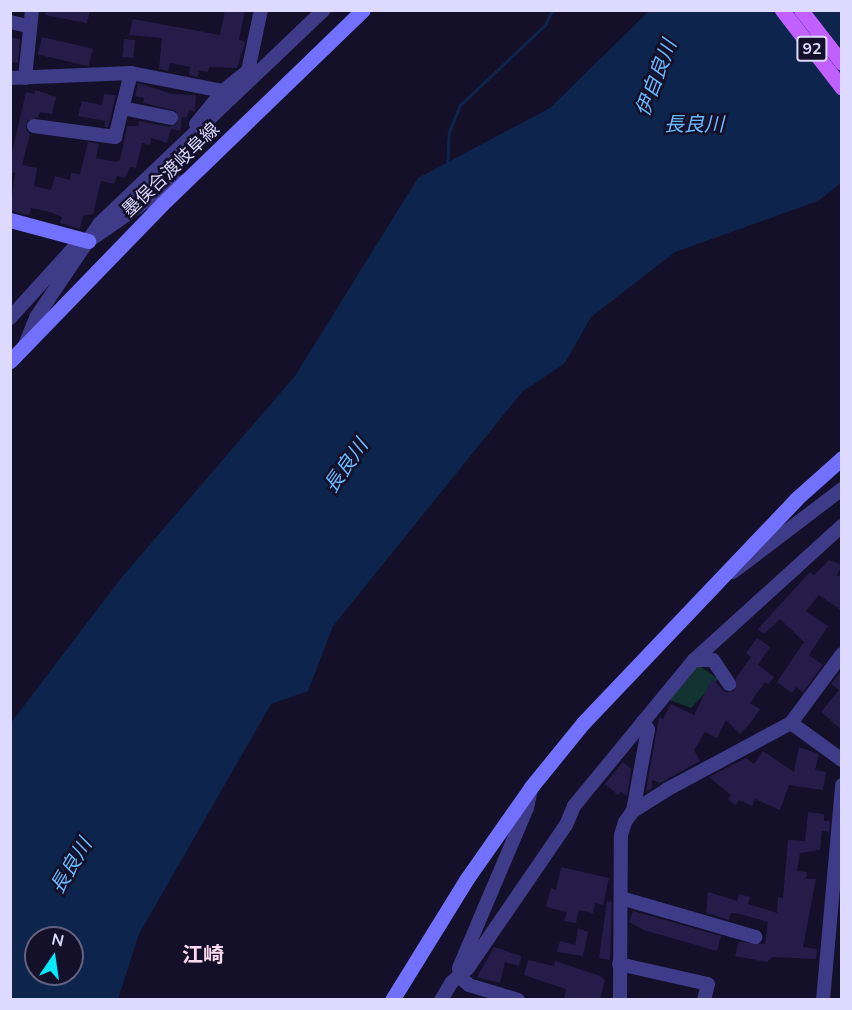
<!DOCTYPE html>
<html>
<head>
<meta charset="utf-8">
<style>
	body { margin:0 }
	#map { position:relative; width:852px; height:1010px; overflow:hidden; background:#141029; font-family:"Nunito Sans","Noto Sans JP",sans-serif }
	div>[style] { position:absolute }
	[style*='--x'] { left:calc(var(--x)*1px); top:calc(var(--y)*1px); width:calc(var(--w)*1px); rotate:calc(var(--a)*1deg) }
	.green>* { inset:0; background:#133332 }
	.water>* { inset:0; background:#0d254c }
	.stream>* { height:3px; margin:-1.5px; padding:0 1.5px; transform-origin:1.5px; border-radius:1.5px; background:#0d254c }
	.building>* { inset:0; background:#251c4a; transform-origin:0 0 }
	.street>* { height:14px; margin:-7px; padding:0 7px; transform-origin:7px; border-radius:7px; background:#3e3b88 }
	.secondary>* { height:15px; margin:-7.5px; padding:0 7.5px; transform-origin:7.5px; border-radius:7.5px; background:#7270ff }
	.primary>* { height:15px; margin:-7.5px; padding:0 7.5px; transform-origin:7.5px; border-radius:7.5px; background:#c260ff }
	span { translate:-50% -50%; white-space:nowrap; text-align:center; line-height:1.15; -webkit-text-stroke:5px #141029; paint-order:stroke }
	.shield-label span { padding:2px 4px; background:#141029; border:2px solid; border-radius:4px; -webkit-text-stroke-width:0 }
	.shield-label { font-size:16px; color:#ddd9ff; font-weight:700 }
	.street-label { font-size:18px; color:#ddd9ff }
	.water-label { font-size:20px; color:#67baff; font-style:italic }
	.quarter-label { font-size:21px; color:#ffdbf2; font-weight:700 }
	.frame { position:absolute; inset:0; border:12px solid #ddd9ff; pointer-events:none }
	.north { position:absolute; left:24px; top:926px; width:60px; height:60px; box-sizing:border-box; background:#141029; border:2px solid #64607f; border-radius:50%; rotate:13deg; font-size:16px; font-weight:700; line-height:24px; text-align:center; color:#ddd9ff }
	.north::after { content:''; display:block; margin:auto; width:21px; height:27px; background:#05e9ff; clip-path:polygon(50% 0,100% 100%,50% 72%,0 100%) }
</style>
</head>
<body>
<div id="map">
	<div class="green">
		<i style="clip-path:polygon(697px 664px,718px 679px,691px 708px,670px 700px)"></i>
	</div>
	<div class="water">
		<i style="clip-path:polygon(evenodd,649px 11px,841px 11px,841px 183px,818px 201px,675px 252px,591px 317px,565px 363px,522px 392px,333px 626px,308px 691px,271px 704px,139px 934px,118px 999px,11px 999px,10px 724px,122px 577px,295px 376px,418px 178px,550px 108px,649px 11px,36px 938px,72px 938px,72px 974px,36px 974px,36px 938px)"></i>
	</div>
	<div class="stream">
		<i style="--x:447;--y:166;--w:34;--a:-87"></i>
		<i style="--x:449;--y:132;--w:29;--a:-68"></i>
		<i style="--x:460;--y:105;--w:117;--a:-43.3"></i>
		<i style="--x:545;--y:25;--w:17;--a:-65"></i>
	</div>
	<div class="building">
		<i style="clip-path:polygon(46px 10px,90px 10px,87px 23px,45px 15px)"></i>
		<i style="clip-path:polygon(225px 10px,245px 10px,239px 40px,245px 42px,237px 68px,209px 67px,208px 72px,199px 70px,198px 77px,189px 75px,190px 67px,170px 63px,168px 71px,159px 69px,162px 38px,129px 35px,133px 19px,220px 35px)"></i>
		<i style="clip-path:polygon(10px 37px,20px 39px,18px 63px,10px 62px)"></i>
		<i style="left:42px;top:37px;width:52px;height:18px;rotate:13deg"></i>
		<i style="left:124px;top:39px;width:11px;height:18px;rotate:5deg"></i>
		<i style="clip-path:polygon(138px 83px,172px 94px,196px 95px,195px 111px,189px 110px,187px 118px,182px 117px,180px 131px,171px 129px,167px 143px,151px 138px,150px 145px,142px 143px,136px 168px,130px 167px,125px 178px,117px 176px,114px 184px,101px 181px,93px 214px,83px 216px,80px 229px,60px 223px,62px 217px,50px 212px,31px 208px,29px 215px,10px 211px,15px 173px,10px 172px,10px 161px,26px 92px,34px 94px,35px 90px,56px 97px,52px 114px,40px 112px,38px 117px,27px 121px,26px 129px,30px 134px,22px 165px,37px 168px,34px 186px,51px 190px,55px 176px,70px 180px,71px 173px,80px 174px,88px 142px,99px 144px,96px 158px,116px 162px,120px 160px,127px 126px,138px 126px,139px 121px,169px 127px,178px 123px,176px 111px,143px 103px,144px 98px,135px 96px)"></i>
		<i style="clip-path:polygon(104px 94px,116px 95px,108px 127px,105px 127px,105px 121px,78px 116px,82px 101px,102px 105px)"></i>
		<i style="clip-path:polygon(829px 560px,842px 565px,837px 575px,842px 578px,842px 611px,819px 595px,806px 611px,828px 626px,809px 655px,823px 665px,803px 692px,796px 687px,792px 693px,777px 682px,804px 642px,780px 619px,764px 634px,758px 629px,810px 572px,814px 575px)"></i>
		<i style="clip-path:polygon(757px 638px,770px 647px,758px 665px,774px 677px,769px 684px,765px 682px,750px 703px,760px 709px,752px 721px,740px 734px,726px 720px,717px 738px,705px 732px,694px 750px,700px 761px,660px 783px,652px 780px,652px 788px,646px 792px,659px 717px,663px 719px,671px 704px,694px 715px,712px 679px,725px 692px,734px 691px,736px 678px,751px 657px,746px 653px)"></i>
		<i style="clip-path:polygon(842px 670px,842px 730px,821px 712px,839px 690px,831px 684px)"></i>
		<i style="clip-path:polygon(799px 747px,819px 754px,815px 770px,826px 772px,823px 790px,789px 785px,780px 810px,755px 799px,752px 806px,739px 800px,736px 805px,728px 800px,731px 795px,709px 777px,746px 758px,754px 764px,763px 751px,794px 772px)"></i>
		<i style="clip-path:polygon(623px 762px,631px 769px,627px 796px,621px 792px,618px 795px,605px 784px)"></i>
		<i style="clip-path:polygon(808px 812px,824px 814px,824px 821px,830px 821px,829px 832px,822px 831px,820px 850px,800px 853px,797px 871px,807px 872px,806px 879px,816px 879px,803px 947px,817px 949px,816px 959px,772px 957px,767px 962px,735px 956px,739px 942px,765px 944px,768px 922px,740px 914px,731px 913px,729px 920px,706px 913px,708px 892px,737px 901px,739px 894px,750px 897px,748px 904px,777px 913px,778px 897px,783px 898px,788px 840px,805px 841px)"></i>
		<i style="clip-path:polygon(561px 867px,609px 878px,603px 905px,595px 903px,593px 913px,579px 910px,576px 923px,564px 921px,567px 912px,546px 907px,551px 888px,556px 890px)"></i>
		<i style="clip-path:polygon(607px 901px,612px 902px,610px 960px,599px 958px)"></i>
		<i style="clip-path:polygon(633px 911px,721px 936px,717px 951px,644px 930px,629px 922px)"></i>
		<i style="clip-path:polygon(578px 928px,588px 932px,583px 956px,557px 952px,560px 941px,575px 945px)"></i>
		<i style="clip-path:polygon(494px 947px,521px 956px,519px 966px,505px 962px,500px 983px,477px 977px)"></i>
		<i style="clip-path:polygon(528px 960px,554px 966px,555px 961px,600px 976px,605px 980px,600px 999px,564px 999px,566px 989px,524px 975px)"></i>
	</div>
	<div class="street">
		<i style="--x:10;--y:22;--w:18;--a:13"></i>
		<i style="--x:10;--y:78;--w:121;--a:-2.4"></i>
		<i style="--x:131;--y:73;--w:94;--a:11.1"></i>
		<i style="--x:223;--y:91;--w:32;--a:-39"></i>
		<i style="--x:248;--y:71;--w:62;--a:-78"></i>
		<i style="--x:25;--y:78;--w:68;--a:-84.1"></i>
		<i style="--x:122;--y:108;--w:50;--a:11.5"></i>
		<i style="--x:196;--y:124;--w:43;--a:-50.7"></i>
		<i style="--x:34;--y:126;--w:82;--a:7.7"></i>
		<i style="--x:115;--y:137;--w:66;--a:-76"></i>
		<i style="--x:93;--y:238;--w:88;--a:-34.8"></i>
		<i style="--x:165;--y:188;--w:21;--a:-19"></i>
		<i style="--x:10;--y:318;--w:103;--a:-47.8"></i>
		<i style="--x:25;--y:345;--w:31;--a:-68"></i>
		<i style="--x:37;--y:316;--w:112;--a:-55.9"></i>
		<i style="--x:100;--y:223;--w:309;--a:-43.6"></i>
		<i style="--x:733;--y:572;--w:137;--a:-37.3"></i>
		<i style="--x:694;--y:660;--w:19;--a:0"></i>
		<i style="--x:713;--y:660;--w:29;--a:56"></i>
		<i style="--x:791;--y:723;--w:63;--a:36"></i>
		<i style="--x:633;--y:811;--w:83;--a:-79.6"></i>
		<i style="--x:648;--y:729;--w:9;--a:-126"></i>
		<i style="--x:621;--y:898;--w:140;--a:16.2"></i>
		<i style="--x:619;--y:964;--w:91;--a:12.7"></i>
		<i style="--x:708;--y:984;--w:16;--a:104"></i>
		<i style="--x:441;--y:1000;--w:21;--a:-59"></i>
		<i style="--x:452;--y:982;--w:21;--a:-41"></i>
		<i style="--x:468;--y:968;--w:173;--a:-55.6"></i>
		<i style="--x:566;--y:825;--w:21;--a:-67"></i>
		<i style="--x:574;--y:806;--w:189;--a:-50.6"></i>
		<i style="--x:694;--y:660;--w:200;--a:-42.2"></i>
		<i style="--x:518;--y:1000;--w:51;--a:-163"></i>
		<i style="--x:469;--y:985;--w:12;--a:-138"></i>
		<i style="--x:460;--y:977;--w:9;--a:-96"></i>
		<i style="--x:459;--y:968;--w:174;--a:-67"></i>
		<i style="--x:527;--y:808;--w:19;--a:-78"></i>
		<i style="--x:620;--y:1000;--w:165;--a:-89.7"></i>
		<i style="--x:621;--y:835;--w:14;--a:-73"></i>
		<i style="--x:625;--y:822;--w:14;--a:-54"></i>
		<i style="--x:633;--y:811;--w:39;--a:-32"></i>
		<i style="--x:666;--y:790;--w:142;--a:-28.2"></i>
		<i style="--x:791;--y:723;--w:86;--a:-53.5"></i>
		<i style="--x:823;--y:1000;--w:216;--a:-84.9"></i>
	</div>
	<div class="secondary">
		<i style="--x:10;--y:220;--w:81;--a:15.1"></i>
		<i style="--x:10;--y:361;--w:219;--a:-45.9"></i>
		<i style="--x:162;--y:204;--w:279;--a:-44"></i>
		<i style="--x:392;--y:1000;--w:141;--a:-58.3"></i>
		<i style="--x:466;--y:880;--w:113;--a:-55"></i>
		<i style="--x:531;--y:787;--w:82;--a:-50.9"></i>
		<i style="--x:583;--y:723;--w:309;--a:-46.4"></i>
		<i style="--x:796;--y:499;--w:62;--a:-41.7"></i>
	</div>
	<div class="primary">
		<i style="--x:782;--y:10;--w:98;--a:52.4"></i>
		<i style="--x:801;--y:10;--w:67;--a:52.3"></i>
	</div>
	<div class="shield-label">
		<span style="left:812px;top:49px">92</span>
	</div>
	<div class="street-label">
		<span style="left:171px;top:170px;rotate:-44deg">墨俣合渡岐阜線</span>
	</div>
	<div class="water-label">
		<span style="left:656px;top:78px;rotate:-69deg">伊自良川</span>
		<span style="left:694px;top:124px">長良川</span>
		<span style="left:346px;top:466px;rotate:-55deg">長良川</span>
		<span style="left:71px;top:866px;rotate:-59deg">長良川</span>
	</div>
	<div class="quarter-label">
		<span style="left:203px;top:955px">江崎</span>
	</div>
	<div class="frame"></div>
	<div class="north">N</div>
</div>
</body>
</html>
